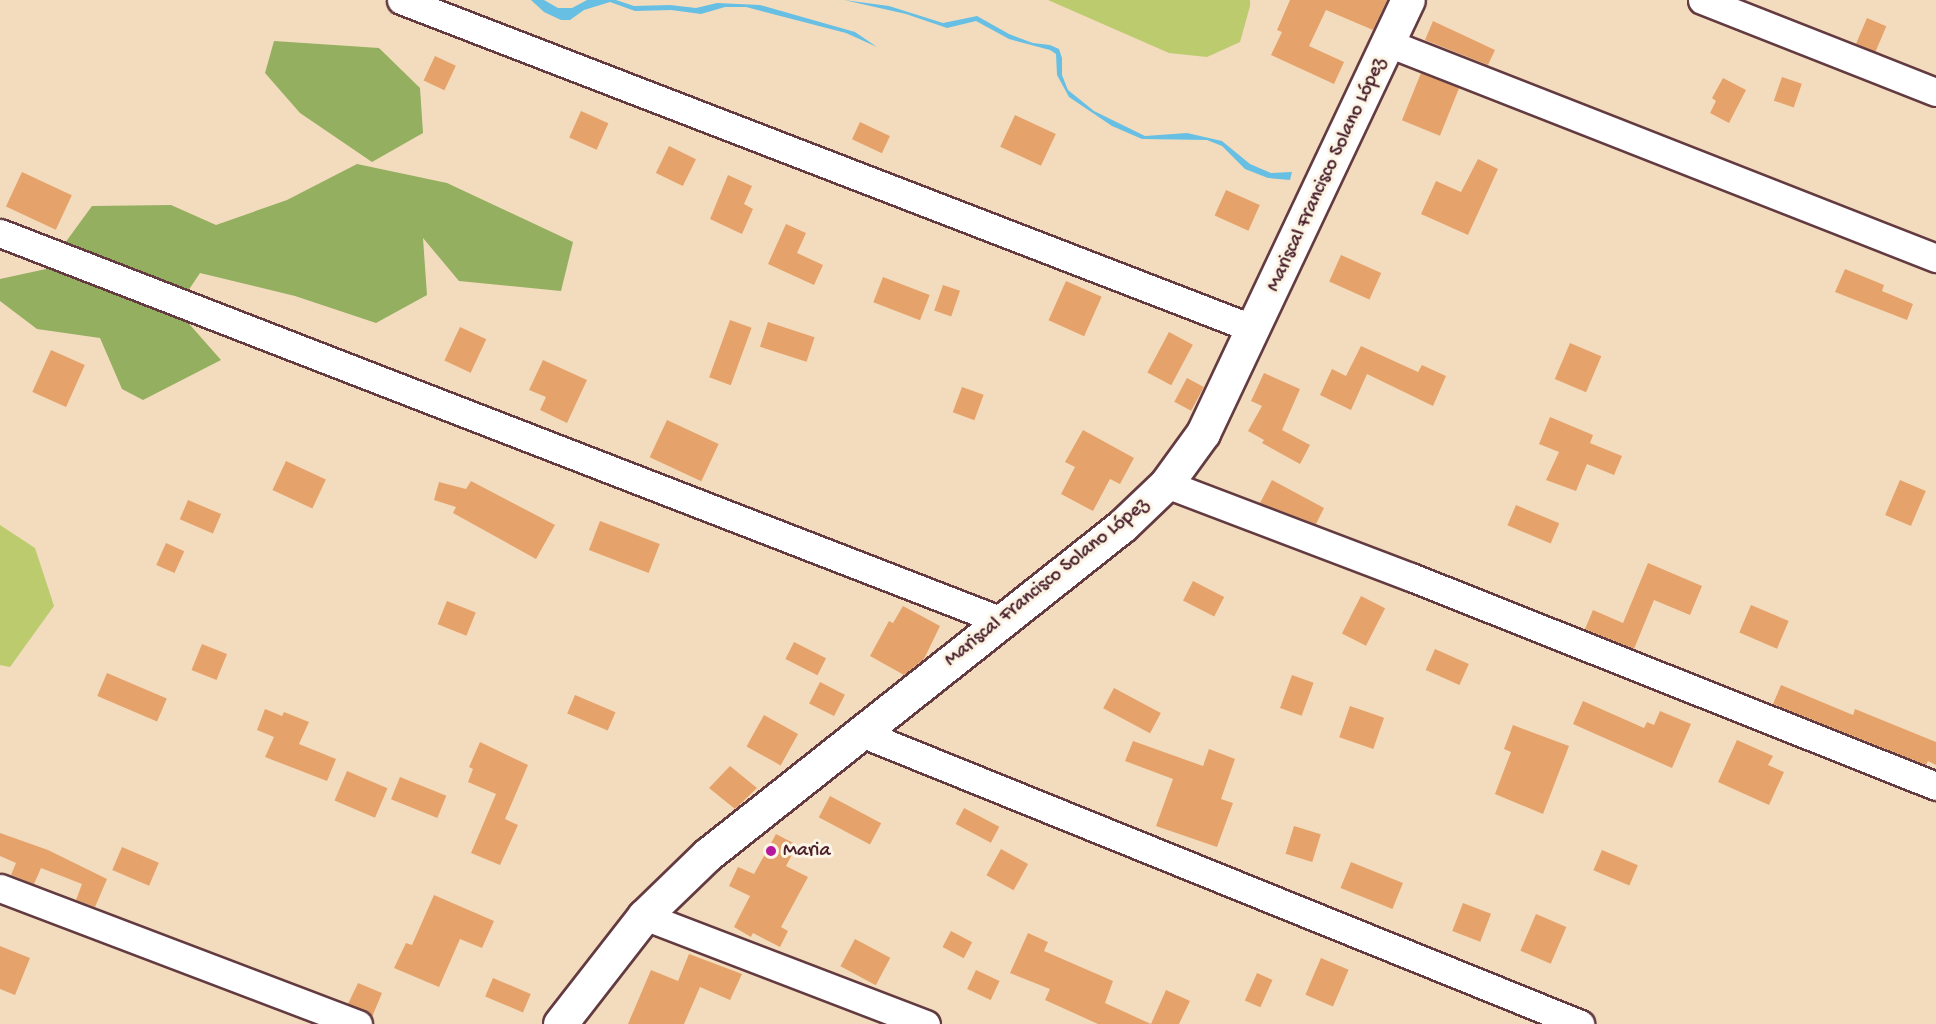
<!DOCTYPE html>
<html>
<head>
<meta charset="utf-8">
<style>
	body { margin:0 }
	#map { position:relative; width:1936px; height:1024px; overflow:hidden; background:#f3dcbd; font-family:"Gochi Hand",sans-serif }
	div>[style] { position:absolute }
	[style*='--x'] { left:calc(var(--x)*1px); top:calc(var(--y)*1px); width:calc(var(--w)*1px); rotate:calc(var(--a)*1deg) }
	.green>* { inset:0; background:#bbcb6d }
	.forest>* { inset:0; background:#94af60 }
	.water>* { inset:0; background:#67bfe4 }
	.building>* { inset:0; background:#e5a36b; transform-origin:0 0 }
	.roads { filter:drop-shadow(2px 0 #633b41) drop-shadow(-2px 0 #633b41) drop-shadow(0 2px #633b41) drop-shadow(0 -2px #633b41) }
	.minor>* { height:27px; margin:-13.5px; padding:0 13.5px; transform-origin:13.5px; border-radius:13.5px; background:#fff }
	.secondary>* { height:33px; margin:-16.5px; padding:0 16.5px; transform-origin:16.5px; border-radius:16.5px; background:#fff }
	.dots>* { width:16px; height:16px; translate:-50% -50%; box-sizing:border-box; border:3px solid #fcf5e5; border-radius:50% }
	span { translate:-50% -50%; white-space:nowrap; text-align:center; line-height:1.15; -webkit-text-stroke:6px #fcf5e5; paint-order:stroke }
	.street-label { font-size:20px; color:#4a1f2b }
	.poi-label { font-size:20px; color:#4a1f2b }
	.left { translate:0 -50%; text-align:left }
</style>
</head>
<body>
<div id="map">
	<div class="green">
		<i style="clip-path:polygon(1048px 0,1250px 0,1250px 6px,1240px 42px,1207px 57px,1169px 53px)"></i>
		<i style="clip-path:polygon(0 525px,35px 548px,54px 606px,10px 667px,0 665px)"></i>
	</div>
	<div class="forest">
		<i style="clip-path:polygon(274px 41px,379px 48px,420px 88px,423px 133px,372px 162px,300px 113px,265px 73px)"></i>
		<i style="clip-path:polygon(357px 164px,447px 183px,573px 242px,561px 291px,459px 281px,423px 238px,427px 295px,376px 323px,295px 296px,200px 273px,176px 309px,221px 360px,143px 400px,122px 389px,100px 338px,37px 329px,0 301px,0 279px,46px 269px,92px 206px,171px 205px,216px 225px,287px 200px)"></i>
	</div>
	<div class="water">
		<i style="clip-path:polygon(531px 0,544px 0,558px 8px,572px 8px,587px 0,616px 0,634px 6px,670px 5px,696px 8px,717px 3px,760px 5px,855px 32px,877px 47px,846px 33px,746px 7px,725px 7px,701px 14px,671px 10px,635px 11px,610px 2px,584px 10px,570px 20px,561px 20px,544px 12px)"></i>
		<i style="clip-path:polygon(844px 0,889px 6px,943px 23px,977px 16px,1009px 34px,1033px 43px,1050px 45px,1059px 49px,1062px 58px,1062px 75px,1068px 90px,1094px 111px,1145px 136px,1187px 133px,1222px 141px,1250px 164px,1271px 173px,1292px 172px,1290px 180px,1268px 178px,1245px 169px,1222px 146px,1207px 140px,1142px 139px,1112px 126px,1069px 97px,1057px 75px,1056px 54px,1050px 50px,1009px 39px,976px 21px,947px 28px,906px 14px)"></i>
	</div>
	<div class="building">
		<i style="clip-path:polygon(1290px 0,1387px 0,1373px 30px,1326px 10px,1309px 46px,1344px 62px,1334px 84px,1271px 55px,1282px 32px,1277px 30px)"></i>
		<i style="left:1867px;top:18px;width:21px;height:28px;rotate:23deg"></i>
		<i style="clip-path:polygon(1433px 21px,1495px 50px,1488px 65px,1425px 40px)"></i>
		<i style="left:435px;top:56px;width:23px;height:27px;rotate:25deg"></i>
		<i style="left:1421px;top:73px;width:41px;height:51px;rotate:22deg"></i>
		<i style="left:1782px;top:77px;width:21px;height:25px;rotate:19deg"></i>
		<i style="clip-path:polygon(1723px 78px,1746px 90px,1729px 123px,1710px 113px,1716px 101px,1712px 98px)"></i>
		<i style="left:581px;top:111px;width:30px;height:29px;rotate:24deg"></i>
		<i style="left:1015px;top:115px;width:45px;height:35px;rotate:25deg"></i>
		<i style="left:860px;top:122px;width:33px;height:19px;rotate:25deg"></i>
		<i style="left:669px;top:146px;width:30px;height:30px;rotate:26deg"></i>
		<i style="clip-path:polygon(1478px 159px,1498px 169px,1468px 235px,1421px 214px,1436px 181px,1461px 192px)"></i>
		<i style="left:22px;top:172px;width:55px;height:38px;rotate:25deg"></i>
		<i style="clip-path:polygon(728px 175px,752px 186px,744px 204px,753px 209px,742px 234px,710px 219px)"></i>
		<i style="left:1226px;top:190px;width:37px;height:28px;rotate:24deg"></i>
		<i style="clip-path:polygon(786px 224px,806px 233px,797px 253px,823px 265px,814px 285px,768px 264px)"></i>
		<i style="left:1341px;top:255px;width:44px;height:29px;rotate:24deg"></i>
		<i style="clip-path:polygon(1845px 269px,1884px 285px,1882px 291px,1913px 304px,1907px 320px,1835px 292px)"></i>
		<i style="left:883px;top:277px;width:50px;height:27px;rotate:21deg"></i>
		<i style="left:1066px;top:281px;width:39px;height:43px;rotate:24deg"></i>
		<i style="left:943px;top:285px;width:18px;height:27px;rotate:19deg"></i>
		<i style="left:730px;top:320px;width:23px;height:61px;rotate:20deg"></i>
		<i style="left:768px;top:322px;width:49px;height:26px;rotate:18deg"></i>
		<i style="left:460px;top:327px;width:29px;height:37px;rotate:25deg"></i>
		<i style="left:1169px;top:332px;width:27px;height:46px;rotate:28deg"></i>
		<i style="left:1570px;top:343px;width:34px;height:39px;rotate:23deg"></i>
		<i style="clip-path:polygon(1361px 346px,1418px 372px,1422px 365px,1446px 376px,1433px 406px,1367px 374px,1351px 410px,1320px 395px,1332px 369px,1346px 376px)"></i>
		<i style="left:51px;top:350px;width:37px;height:46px;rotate:24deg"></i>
		<i style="clip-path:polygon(543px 360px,587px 380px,567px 423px,540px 410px,546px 397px,529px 390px)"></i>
		<i style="clip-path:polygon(1264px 373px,1300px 389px,1282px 430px,1310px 445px,1300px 464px,1262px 443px,1264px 440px,1248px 431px,1262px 406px,1251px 401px)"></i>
		<i style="left:1187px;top:378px;width:19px;height:27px;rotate:28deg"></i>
		<i style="left:962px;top:387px;width:23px;height:27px;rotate:20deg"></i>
		<i style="clip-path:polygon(1550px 417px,1593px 435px,1590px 443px,1622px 456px,1614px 475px,1587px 464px,1576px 491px,1546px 480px,1559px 452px,1539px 444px)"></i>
		<i style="left:667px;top:420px;width:57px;height:41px;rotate:25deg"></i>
		<i style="clip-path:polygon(1083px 430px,1134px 458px,1120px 484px,1110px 479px,1093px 511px,1061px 494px,1075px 467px,1065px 462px)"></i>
		<i style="left:286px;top:461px;width:44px;height:32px;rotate:25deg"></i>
		<i style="clip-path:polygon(1272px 480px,1324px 508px,1316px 524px,1260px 503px)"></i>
		<i style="left:1900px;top:480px;width:28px;height:38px;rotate:23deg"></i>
		<i style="clip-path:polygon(471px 481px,555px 525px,536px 559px,453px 513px,456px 507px,434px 500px,439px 482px,466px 489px)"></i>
		<i style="left:188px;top:500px;width:36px;height:21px;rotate:23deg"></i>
		<i style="left:1516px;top:505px;width:47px;height:22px;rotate:23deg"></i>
		<i style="left:600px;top:521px;width:64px;height:31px;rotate:21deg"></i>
		<i style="left:166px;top:543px;width:20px;height:24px;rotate:24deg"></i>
		<i style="clip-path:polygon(1648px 563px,1702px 586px,1690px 615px,1654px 600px,1634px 649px,1585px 629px,1593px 610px,1623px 623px)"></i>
		<i style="left:1193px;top:581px;width:35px;height:22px;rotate:27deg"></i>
		<i style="left:1361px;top:596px;width:27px;height:42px;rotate:27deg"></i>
		<i style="left:447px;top:601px;width:31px;height:25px;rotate:22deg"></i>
		<i style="left:1751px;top:605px;width:41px;height:30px;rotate:23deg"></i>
		<i style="clip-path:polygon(903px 606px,940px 626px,924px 659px,904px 675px,870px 656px,889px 621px,893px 623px)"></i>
		<i style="left:794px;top:642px;width:36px;height:19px;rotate:27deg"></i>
		<i style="left:202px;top:644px;width:27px;height:28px;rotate:22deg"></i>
		<i style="left:1435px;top:649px;width:37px;height:23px;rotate:24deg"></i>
		<i style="left:107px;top:673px;width:65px;height:25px;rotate:23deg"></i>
		<i style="left:1292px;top:675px;width:23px;height:35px;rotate:20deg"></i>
		<i style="left:820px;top:682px;width:28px;height:24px;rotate:27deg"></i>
		<i style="clip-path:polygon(1781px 685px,1853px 715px,1855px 709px,1936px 742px,1936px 765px,1928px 761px,1926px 765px,1773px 704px)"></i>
		<i style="left:1114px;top:688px;width:53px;height:23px;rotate:28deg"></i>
		<i style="left:575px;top:695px;width:44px;height:20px;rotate:23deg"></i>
		<i style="clip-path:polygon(1583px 701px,1644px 728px,1647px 722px,1654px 725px,1660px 711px,1691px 724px,1672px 768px,1573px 724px)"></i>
		<i style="left:1350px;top:706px;width:36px;height:33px;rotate:19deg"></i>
		<i style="clip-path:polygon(265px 709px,282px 716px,284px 712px,309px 722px,299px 744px,336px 759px,327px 781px,265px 757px,274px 737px,257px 730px)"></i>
		<i style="left:764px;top:715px;width:39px;height:36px;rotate:29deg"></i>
		<i style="clip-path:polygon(1513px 725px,1569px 746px,1543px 814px,1495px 794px,1511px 752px,1504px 749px)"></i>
		<i style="clip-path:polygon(1737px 740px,1773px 756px,1768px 765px,1784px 772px,1769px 805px,1718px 782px)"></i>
		<i style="clip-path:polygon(1133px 741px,1203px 766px,1209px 749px,1235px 759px,1221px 799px,1233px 803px,1217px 847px,1156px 826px,1173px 779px,1125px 761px)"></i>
		<i style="clip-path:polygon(480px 742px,528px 765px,505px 819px,518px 825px,500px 865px,471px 853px,496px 794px,468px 782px,473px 769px,469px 767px)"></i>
		<i style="clip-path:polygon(730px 766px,757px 788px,735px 809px,709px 788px)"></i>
		<i style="left:347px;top:771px;width:44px;height:32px;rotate:23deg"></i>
		<i style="left:400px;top:777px;width:50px;height:24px;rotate:22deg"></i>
		<i style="left:830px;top:796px;width:58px;height:24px;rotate:28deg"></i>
		<i style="left:964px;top:808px;width:40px;height:18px;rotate:28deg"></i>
		<i style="left:1294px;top:826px;width:28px;height:29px;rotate:17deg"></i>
		<i style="clip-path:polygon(0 833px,48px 850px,107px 879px,95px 907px,76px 900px,82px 884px,41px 868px,34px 884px,11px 875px,16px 863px,0 856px)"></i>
		<i style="clip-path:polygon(776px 834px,797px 845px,786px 866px,808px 877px,781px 927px,788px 931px,780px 947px,753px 933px,751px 937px,734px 927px,750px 896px,729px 886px,738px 867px,754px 874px)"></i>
		<i style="left:122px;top:847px;width:40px;height:25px;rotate:23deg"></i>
		<i style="left:1001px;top:849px;width:31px;height:30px;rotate:29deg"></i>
		<i style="left:1602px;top:850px;width:39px;height:22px;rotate:23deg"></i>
		<i style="left:1351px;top:862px;width:56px;height:28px;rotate:22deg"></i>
		<i style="clip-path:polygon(434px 895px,494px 921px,482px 948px,460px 939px,439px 987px,394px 968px,406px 943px,412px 945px)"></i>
		<i style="left:1463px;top:903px;width:30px;height:30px;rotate:21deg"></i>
		<i style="left:1536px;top:914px;width:33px;height:40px;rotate:23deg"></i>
		<i style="left:951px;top:931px;width:24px;height:18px;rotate:28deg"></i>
		<i style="clip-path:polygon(1028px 933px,1048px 942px,1044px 951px,1113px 981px,1105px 1003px,1151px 1024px,1166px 990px,1190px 1001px,1179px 1024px,1098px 1024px,1045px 1000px,1050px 989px,1010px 973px)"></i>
		<i style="left:855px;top:939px;width:40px;height:31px;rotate:28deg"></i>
		<i style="clip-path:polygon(0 946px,30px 958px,15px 995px,0 989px)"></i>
		<i style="clip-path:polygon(689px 954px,742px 974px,730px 1000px,700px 987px,684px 1024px,628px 1024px,651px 970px,678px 981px)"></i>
		<i style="left:1321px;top:958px;width:30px;height:40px;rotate:23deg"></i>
		<i style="left:976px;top:970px;width:26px;height:21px;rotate:25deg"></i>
		<i style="left:1257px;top:973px;width:17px;height:30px;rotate:24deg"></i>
		<i style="left:493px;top:978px;width:41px;height:20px;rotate:23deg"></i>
		<i style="clip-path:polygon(358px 983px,382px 993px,372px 1017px,364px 1010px,348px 1004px)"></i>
	</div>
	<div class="roads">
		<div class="minor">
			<i style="--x:401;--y:0;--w:914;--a:21.09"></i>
			<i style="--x:1702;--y:0;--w:251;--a:21.5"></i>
			<i style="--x:1388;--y:43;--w:589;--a:21.42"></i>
			<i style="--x:0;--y:233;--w:1074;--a:21.17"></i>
			<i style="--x:1166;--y:484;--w:262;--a:20.8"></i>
			<i style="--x:1411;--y:577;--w:565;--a:21.71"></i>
			<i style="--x:861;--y:733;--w:776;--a:22.03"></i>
			<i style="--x:0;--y:888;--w:383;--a:20.8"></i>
			<i style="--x:644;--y:916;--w:302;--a:21"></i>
		</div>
		<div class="secondary">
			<i style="--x:560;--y:1024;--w:137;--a:-52.1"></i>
			<i style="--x:644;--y:916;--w:88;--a:-44.1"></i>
			<i style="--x:707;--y:855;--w:530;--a:-38.41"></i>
			<i style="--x:1122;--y:526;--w:61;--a:-43.7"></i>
			<i style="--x:1166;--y:484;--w:63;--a:-54"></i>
			<i style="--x:1203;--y:433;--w:479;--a:-64.7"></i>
		</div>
	</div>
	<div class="dots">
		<i style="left:771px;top:851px;background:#b5179e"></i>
	</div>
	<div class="street-label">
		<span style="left:1327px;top:175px;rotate:-65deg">Mariscal Francisco Solano López</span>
		<span style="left:1047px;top:583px;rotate:-39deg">Mariscal Francisco Solano López</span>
	</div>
	<div class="poi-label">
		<span class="left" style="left:783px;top:851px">Maria</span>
	</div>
</div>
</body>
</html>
